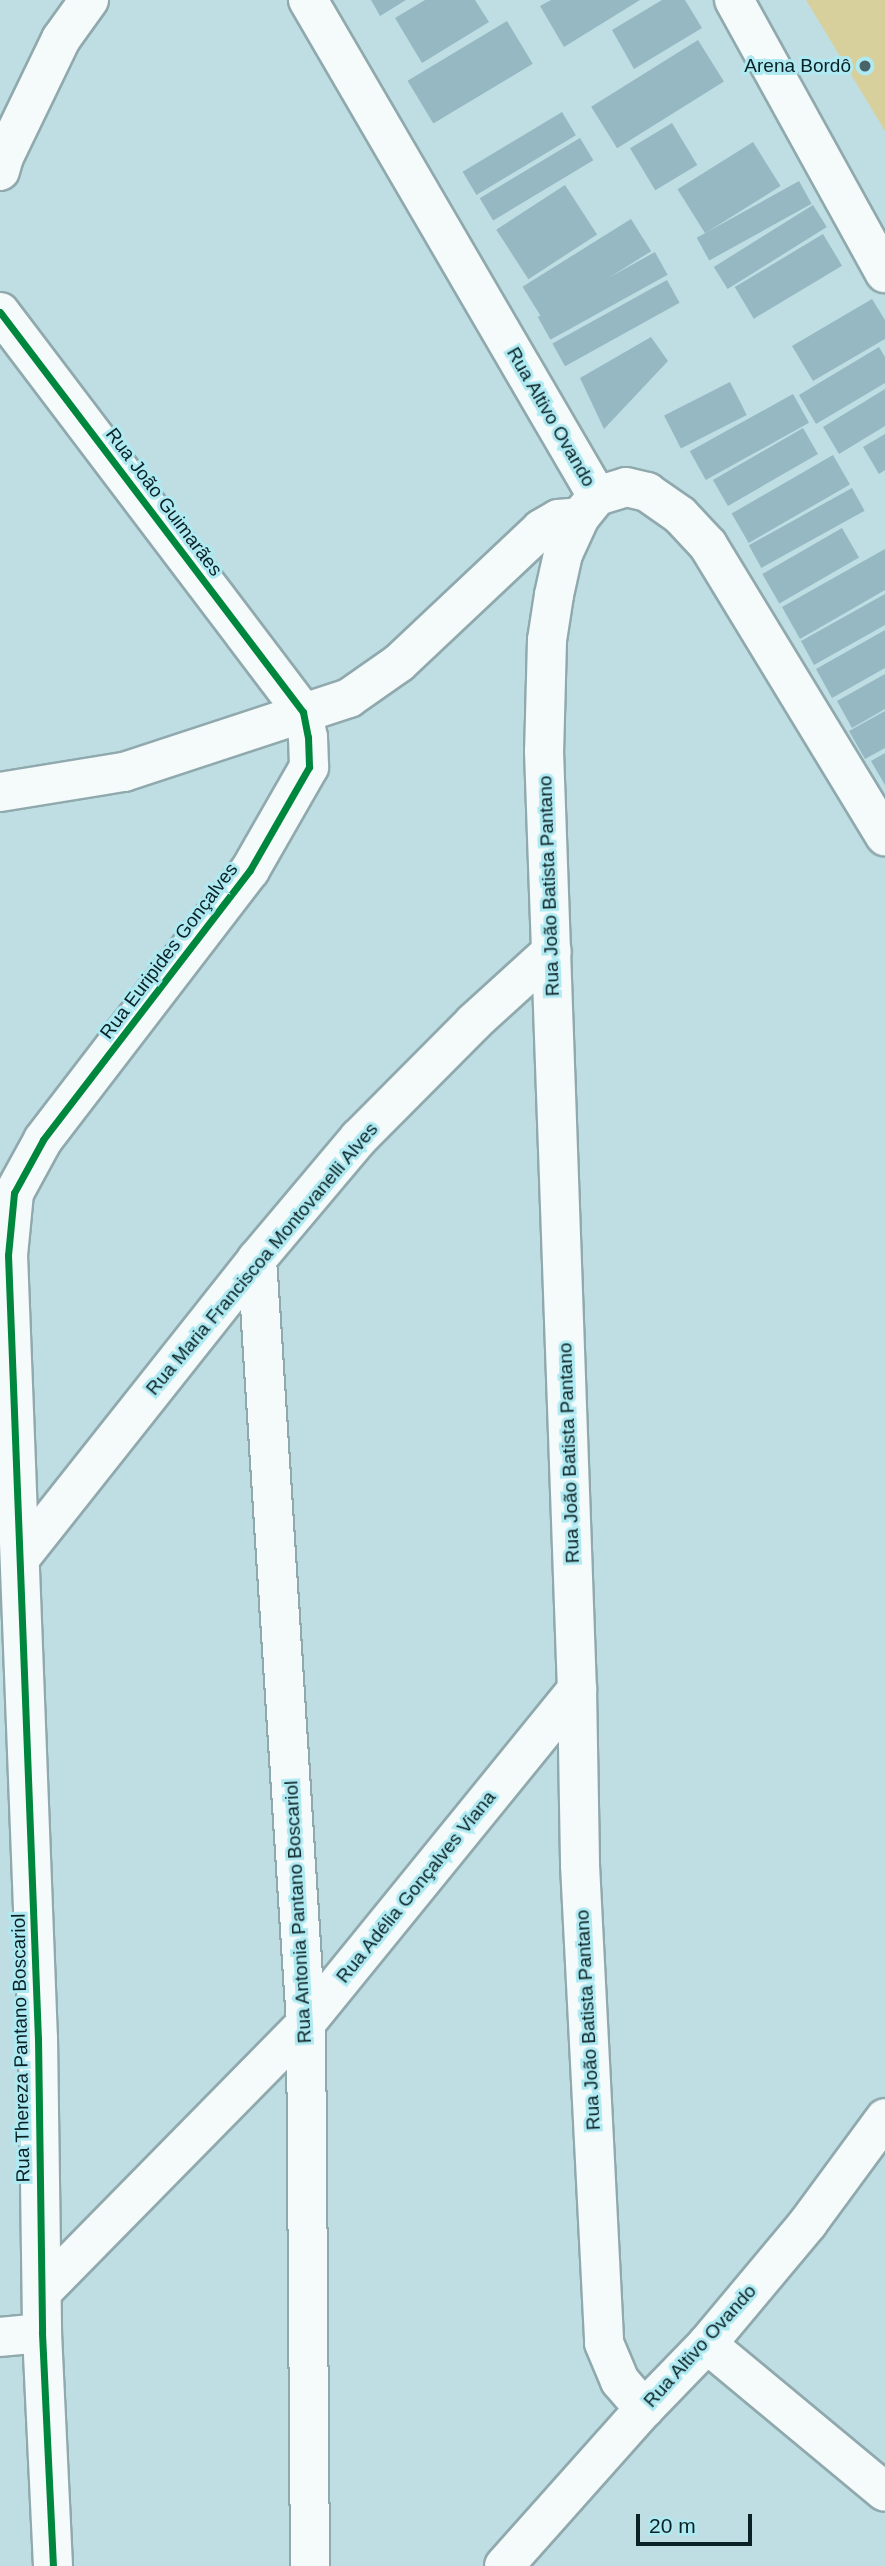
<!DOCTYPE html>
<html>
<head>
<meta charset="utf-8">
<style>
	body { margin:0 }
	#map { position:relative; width:885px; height:2566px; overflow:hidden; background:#bedee3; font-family:Helvetica,sans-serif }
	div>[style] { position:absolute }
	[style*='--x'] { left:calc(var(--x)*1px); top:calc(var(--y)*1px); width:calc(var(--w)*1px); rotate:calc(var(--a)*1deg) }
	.green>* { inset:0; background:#d8d09c }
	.building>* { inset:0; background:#95b8c2; transform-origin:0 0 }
	.roads { filter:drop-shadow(2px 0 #90a9ad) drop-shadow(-2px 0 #90a9ad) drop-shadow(0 2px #90a9ad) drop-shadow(0 -2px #90a9ad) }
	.street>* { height:38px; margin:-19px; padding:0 19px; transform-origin:19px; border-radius:19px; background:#f5fafb }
	.cycleway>* { height:7px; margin:-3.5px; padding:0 3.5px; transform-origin:3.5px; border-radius:3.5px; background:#00873e }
	.dots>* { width:19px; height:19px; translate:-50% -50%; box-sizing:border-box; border:4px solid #afeaf2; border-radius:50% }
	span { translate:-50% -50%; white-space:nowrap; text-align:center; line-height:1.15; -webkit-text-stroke:6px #afeaf2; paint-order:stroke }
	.poi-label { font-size:19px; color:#0a2225 }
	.right { translate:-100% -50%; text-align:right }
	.street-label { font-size:19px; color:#0a2225 }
	.scale { position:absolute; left:636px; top:2514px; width:116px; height:32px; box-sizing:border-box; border:4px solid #0a2225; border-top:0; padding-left:9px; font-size:21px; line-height:24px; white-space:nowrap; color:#0a2225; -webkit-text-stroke:5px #afeaf2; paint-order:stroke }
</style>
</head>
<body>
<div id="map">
	<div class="green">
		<i style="clip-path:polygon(806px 0,885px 0,885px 131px)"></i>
	</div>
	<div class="building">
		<i style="clip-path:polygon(371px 0,406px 0,380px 16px)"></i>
		<i style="clip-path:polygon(425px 0,475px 0,489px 22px,422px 63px,395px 18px)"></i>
		<i style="clip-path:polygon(551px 0,640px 0,564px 47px,540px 6px)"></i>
		<i style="clip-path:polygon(662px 0,685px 0,702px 28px,634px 69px,612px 30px)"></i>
		<i style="left:507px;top:21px;width:50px;height:116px;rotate:59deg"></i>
		<i style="left:698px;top:40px;width:49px;height:126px;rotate:58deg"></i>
		<i style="left:562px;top:112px;width:27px;height:116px;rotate:59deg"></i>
		<i style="left:672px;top:123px;width:49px;height:49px;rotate:59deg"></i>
		<i style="left:580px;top:138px;width:26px;height:117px;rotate:59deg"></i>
		<i style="left:753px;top:142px;width:52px;height:89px;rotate:58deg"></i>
		<i style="left:799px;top:181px;width:26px;height:117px;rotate:61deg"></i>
		<i style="left:565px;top:185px;width:59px;height:82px;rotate:57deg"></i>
		<i style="left:813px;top:205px;width:26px;height:117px;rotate:58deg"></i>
		<i style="left:631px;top:219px;width:38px;height:128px;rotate:58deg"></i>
		<i style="left:823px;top:234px;width:37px;height:103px;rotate:59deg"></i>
		<i style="left:655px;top:252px;width:26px;height:134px;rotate:61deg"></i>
		<i style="left:667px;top:280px;width:26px;height:131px;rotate:61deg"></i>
		<i style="clip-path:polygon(872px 299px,885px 320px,885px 339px,813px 381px,792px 346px)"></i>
		<i style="clip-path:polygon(651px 337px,668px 361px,604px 429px,580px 378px)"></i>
		<i style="clip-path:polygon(879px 347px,885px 357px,885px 383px,816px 424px,799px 395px)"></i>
		<i style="left:730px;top:382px;width:37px;height:74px;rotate:63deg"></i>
		<i style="clip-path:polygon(885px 389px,885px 426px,839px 454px,823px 427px)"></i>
		<i style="left:793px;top:394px;width:33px;height:118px;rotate:61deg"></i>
		<i style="left:803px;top:428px;width:30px;height:104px;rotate:60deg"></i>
		<i style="clip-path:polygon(885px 434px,885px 470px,879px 474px,863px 447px)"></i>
		<i style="left:833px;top:455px;width:34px;height:117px;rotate:60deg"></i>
		<i style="left:852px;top:488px;width:26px;height:118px;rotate:61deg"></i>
		<i style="left:842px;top:528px;width:34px;height:92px;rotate:60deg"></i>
		<i style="clip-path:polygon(885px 549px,885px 590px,800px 639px,782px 607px)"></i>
		<i style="clip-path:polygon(885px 594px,885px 625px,814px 665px,801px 641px)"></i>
		<i style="clip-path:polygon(885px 630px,885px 668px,832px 698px,816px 669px)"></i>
		<i style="clip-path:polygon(885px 674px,885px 709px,852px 728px,837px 701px)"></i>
		<i style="clip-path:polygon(885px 711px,885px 748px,865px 759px,849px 731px)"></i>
		<i style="clip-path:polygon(885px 753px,885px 785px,871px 761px)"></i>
	</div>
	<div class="roads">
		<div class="street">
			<i style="--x:308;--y:0;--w:574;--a:59.77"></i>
			<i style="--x:734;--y:0;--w:312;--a:61.1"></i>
			<i style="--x:0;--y:171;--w:15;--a:-74"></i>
			<i style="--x:4;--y:157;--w:131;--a:-64.2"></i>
			<i style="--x:61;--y:39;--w:48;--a:-54.3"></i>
			<i style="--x:0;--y:312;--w:502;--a:52.86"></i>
			<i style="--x:303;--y:712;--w:25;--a:79"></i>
			<i style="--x:308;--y:737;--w:30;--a:88"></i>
			<i style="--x:309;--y:767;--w:119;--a:119.8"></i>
			<i style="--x:250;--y:870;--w:340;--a:127.5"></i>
			<i style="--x:43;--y:1140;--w:60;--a:118.7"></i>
			<i style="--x:14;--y:1193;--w:62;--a:95.5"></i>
			<i style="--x:8;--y:1255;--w:784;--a:87.81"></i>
			<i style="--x:38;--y:2038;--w:295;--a:89.2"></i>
			<i style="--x:42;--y:2333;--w:233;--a:87.3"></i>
			<i style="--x:597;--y:496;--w:27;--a:129"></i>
			<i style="--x:580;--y:517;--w:41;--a:114.7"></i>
			<i style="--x:563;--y:554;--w:42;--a:102.4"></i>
			<i style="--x:554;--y:595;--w:46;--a:98.8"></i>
			<i style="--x:547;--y:640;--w:111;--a:91.5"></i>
			<i style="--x:544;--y:751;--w:939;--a:87.99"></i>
			<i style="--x:577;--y:1689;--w:176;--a:89"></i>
			<i style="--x:580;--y:1865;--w:479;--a:87.1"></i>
			<i style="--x:604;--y:2343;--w:41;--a:67.2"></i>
			<i style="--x:620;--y:2381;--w:37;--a:49"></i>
			<i style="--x:597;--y:496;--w:30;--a:-17"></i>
			<i style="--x:626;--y:487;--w:22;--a:13"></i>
			<i style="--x:647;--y:492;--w:40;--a:34.9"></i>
			<i style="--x:680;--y:515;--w:41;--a:47"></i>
			<i style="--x:708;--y:545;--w:341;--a:58.7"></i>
			<i style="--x:0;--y:792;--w:126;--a:-9.2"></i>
			<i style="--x:124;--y:772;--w:237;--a:-18.2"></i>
			<i style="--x:349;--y:698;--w:61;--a:-35"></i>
			<i style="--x:399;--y:663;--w:195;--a:-43.3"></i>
			<i style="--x:541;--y:529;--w:20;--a:-30"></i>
			<i style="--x:558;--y:519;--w:22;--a:-5"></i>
			<i style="--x:257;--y:1259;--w:766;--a:86.33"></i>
			<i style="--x:306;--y:2023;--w:543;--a:89.58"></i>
			<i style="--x:21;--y:1557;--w:380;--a:-51.6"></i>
			<i style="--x:257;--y:1259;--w:158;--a:-49.9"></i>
			<i style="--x:359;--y:1138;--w:163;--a:-45.2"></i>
			<i style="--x:474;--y:1022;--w:105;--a:-42.3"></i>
			<i style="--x:43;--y:2291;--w:375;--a:-45.5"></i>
			<i style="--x:306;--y:2023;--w:430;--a:-50.9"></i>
			<i style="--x:0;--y:2337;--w:42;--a:-5.4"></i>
			<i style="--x:707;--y:2344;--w:231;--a:39.7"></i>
			<i style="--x:504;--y:2566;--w:210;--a:-48.3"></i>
			<i style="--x:644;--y:2409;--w:91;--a:-45.9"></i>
			<i style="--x:707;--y:2344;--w:158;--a:-50.1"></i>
			<i style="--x:808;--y:2223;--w:130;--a:-53.7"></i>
		</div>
	</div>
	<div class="cycleway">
		<i style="--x:0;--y:312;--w:502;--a:52.86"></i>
		<i style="--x:303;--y:712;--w:25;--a:79"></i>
		<i style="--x:308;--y:737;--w:30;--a:88"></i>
		<i style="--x:309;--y:767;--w:119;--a:119.8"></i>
		<i style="--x:250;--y:870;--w:340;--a:127.5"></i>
		<i style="--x:43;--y:1140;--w:60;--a:118.7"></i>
		<i style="--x:14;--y:1193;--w:62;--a:95.5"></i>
		<i style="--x:8;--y:1255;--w:784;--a:87.81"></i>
		<i style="--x:38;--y:2038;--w:295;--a:89.2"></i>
		<i style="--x:42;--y:2333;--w:233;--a:87.3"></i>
	</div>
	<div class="dots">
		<i style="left:865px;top:66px;background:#496468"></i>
	</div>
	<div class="poi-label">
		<span class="right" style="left:851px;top:66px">Arena Bordô</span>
	</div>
	<div class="street-label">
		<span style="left:551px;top:417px;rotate:60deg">Rua Altivo Ovando</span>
		<span style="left:164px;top:502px;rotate:53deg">Rua João Guimarães</span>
		<span style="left:549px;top:886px;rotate:-92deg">Rua João Batista Pantano</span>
		<span style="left:169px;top:951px;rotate:-53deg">Rua Euripides Gonçalves</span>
		<span style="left:262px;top:1259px;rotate:-50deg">Rua Maria Franciscoa Montovanelli Alves</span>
		<span style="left:569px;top:1453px;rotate:-92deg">Rua João Batista Pantano</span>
		<span style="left:416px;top:1887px;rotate:-51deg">Rua Adélia Gonçalves Viana</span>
		<span style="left:298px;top:1912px;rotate:-93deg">Rua Antonia Pantano Boscariol</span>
		<span style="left:588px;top:2020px;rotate:-93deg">Rua João Batista Pantano</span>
		<span style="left:21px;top:2048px;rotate:-91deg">Rua Thereza Pantano Boscariol</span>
		<span style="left:700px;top:2346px;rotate:-48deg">Rua Altivo Ovando</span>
	</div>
	<div class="scale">20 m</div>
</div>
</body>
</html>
